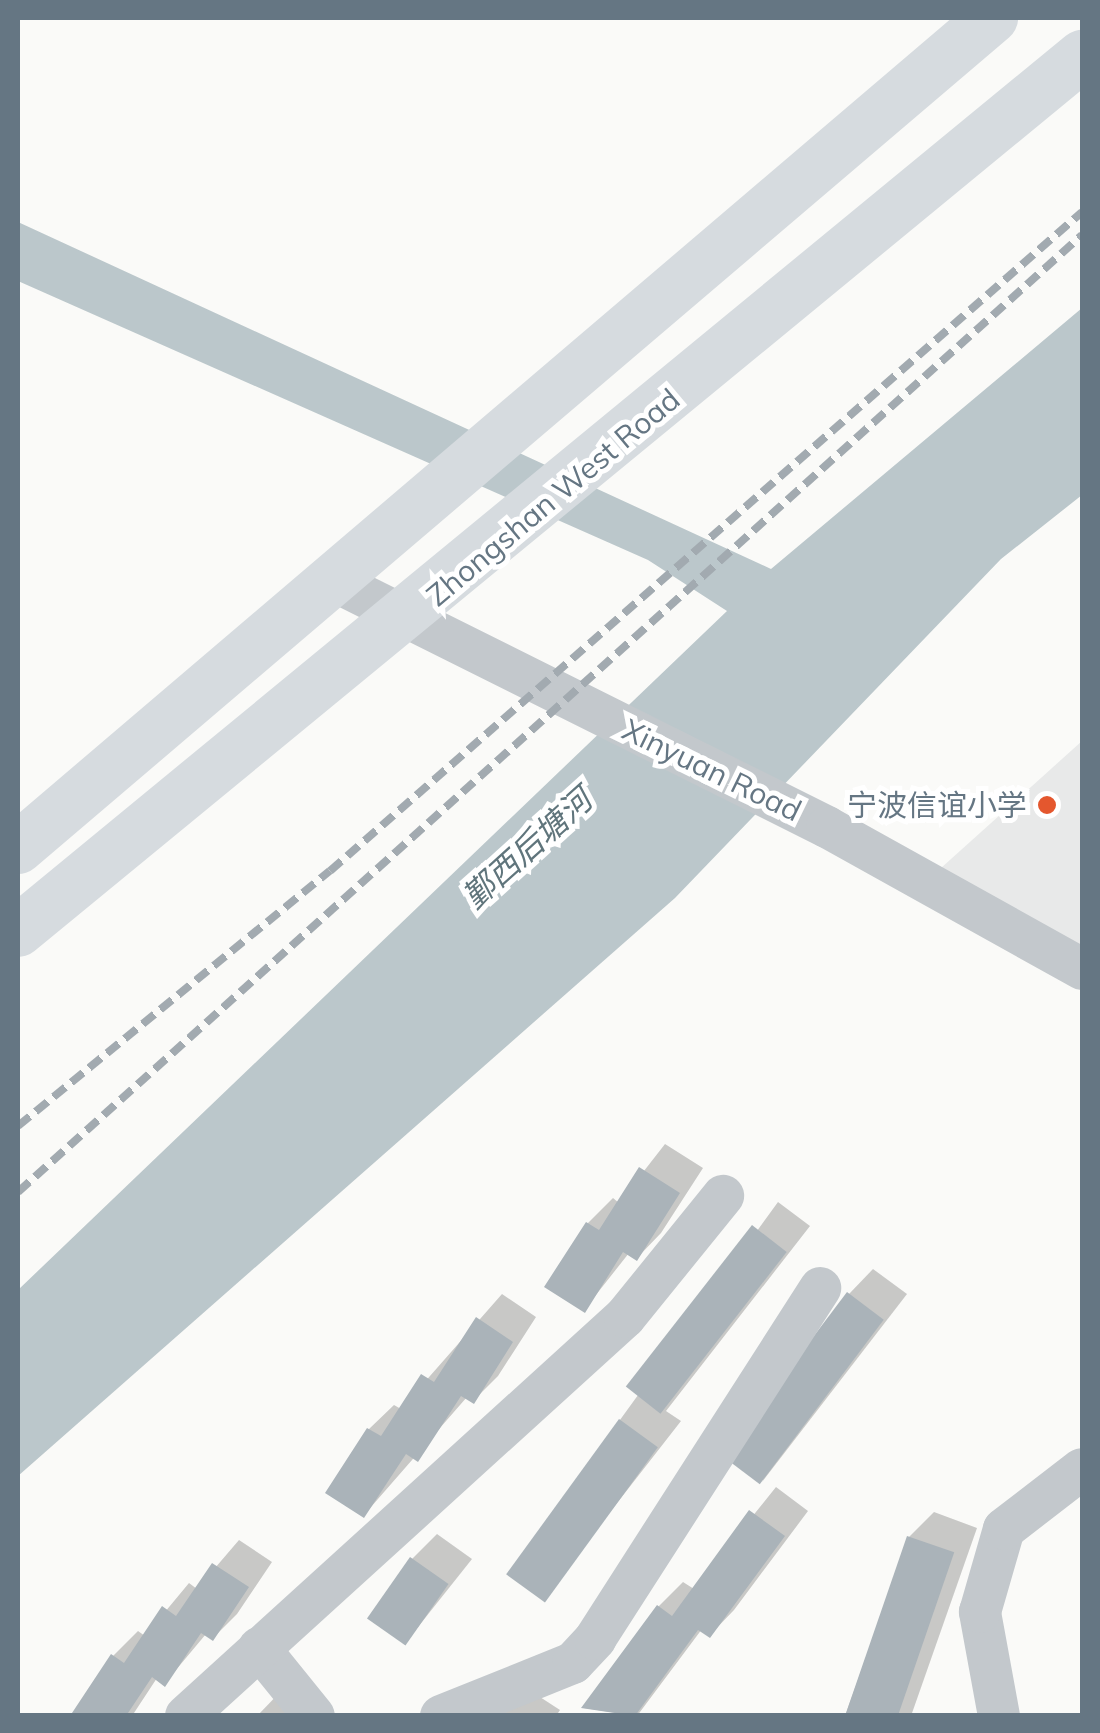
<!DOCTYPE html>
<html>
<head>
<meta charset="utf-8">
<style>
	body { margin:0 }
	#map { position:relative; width:1100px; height:1733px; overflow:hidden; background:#fafaf8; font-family:Mulish,"Noto Sans SC",sans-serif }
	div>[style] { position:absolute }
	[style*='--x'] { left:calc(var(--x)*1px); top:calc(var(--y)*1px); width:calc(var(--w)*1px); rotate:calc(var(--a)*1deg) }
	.built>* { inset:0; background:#e8e9e9 }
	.water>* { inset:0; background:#bbc7cb }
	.shadow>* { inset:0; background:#0003 }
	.building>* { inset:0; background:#aab3b9; transform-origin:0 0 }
	.minor>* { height:42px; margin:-21px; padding:0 21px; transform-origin:21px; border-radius:21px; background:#c3c8cc }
	.major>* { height:52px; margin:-26px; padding:0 26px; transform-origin:26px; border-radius:26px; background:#d6dbdf }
	.rail>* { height:8px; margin-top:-4px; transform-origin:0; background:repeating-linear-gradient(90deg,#a2aab0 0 15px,transparent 0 23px) }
	.dots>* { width:28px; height:28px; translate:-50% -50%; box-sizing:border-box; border:5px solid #fff; border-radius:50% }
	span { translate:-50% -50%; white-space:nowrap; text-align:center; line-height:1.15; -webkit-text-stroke:10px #fff; paint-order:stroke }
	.street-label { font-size:30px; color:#657683 }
	.poi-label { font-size:30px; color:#657683 }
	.right { translate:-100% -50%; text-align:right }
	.water-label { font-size:32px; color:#60757c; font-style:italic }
	.frame { position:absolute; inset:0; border:20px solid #657683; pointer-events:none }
</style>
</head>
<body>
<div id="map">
	<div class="built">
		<i style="clip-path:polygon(1082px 741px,1082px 948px,941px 868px)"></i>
	</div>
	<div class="water">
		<i style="clip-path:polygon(18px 222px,771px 569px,1082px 308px,1082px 495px,1001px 559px,675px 898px,18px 1476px,18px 1290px,727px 611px,648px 560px,18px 281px)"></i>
	</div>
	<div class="shadow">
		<i style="clip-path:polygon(665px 1144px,703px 1168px,661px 1233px,637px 1258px,629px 1253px,584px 1310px,548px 1286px,588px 1223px,613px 1198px,619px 1203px)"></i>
		<i style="clip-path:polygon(778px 1202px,810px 1226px,666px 1411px,681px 1421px,543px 1598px,509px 1573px)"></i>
		<i style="clip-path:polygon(873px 1269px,907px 1294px,762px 1482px,849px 1294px)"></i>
		<i style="clip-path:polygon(502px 1294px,536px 1317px,498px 1376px,473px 1401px,467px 1397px,364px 1515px,328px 1492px,369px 1429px,394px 1405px,401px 1409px)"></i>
		<i style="clip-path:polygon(776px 1487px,808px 1511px,734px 1610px,710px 1635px,702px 1629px,637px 1716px,584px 1708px,659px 1606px,683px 1582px,694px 1589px)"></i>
		<i style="clip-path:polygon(934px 1512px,977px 1528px,911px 1716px,845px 1716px,909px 1537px)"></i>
		<i style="clip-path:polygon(437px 1534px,472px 1559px,406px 1642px,412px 1559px)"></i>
		<i style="clip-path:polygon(239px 1540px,272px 1562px,237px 1614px,213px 1638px,206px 1634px,165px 1683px,157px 1678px,132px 1716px,73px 1716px,113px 1656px,138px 1631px,145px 1636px,189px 1583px,197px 1589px)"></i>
		<i style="clip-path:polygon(286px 1686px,318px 1716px,257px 1716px)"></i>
		<i style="clip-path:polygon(523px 1686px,560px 1710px,556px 1716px,495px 1716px)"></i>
	</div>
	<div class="building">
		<i style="clip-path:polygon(639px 1167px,680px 1193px,637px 1261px,623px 1252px,585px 1313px,544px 1287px,586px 1222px,599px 1230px)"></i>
		<i style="left:752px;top:1225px;width:44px;height:205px;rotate:38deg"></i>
		<i style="left:847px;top:1292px;width:46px;height:206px;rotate:37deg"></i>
		<i style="clip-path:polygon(476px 1317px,513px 1342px,474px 1404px,461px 1396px,418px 1462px,406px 1454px,364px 1518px,325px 1493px,367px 1428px,381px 1436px,421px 1374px,434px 1382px)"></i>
		<i style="left:619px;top:1419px;width:48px;height:192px;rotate:36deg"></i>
		<i style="clip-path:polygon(749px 1510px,785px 1536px,710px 1638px,698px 1630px,635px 1716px,581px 1708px,657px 1605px,672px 1616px)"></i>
		<i style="left:907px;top:1536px;width:50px;height:191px;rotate:19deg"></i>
		<i style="left:410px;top:1557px;width:47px;height:75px;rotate:35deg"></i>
		<i style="clip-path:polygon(212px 1563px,249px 1587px,213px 1641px,201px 1633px,165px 1687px,152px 1677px,126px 1716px,70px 1716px,111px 1654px,124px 1663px,162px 1606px,176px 1616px)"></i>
	</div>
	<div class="minor">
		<i style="--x:336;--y:582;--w:549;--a:26.52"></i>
		<i style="--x:827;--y:827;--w:292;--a:29.1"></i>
		<i style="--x:259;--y:1648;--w:87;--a:51"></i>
		<i style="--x:186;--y:1716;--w:593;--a:-42.27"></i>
		<i style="--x:625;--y:1317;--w:156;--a:-51"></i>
		<i style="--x:441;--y:1716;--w:142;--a:-21.9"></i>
		<i style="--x:573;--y:1663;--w:33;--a:-47"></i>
		<i style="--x:595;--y:1639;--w:417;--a:-57.3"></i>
		<i style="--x:999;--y:1716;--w:106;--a:-100.4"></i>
		<i style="--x:980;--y:1612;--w:86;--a:-73.9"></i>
		<i style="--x:1004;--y:1529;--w:98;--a:-37.6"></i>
	</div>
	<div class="major">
		<i style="--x:18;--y:848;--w:1280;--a:-40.44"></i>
		<i style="--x:18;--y:931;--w:1378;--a:-39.43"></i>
	</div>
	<div class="rail">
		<i style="--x:18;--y:1126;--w:403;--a:-39.3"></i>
		<i style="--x:330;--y:871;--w:1000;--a:-41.23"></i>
		<i style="--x:18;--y:1192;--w:1431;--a:-41.97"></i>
	</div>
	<div class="dots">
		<i style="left:1047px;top:805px;background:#e4572e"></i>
	</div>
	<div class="street-label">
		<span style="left:553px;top:497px;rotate:-40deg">Zhongshan West Road</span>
		<span style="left:712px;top:770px;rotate:26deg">Xinyuan Road</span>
	</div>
	<div class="poi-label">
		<span class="right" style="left:1027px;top:805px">宁波信谊小学</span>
	</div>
	<div class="water-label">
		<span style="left:527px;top:848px;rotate:-42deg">鄞西后塘河</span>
	</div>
	<div class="frame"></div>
</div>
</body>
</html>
